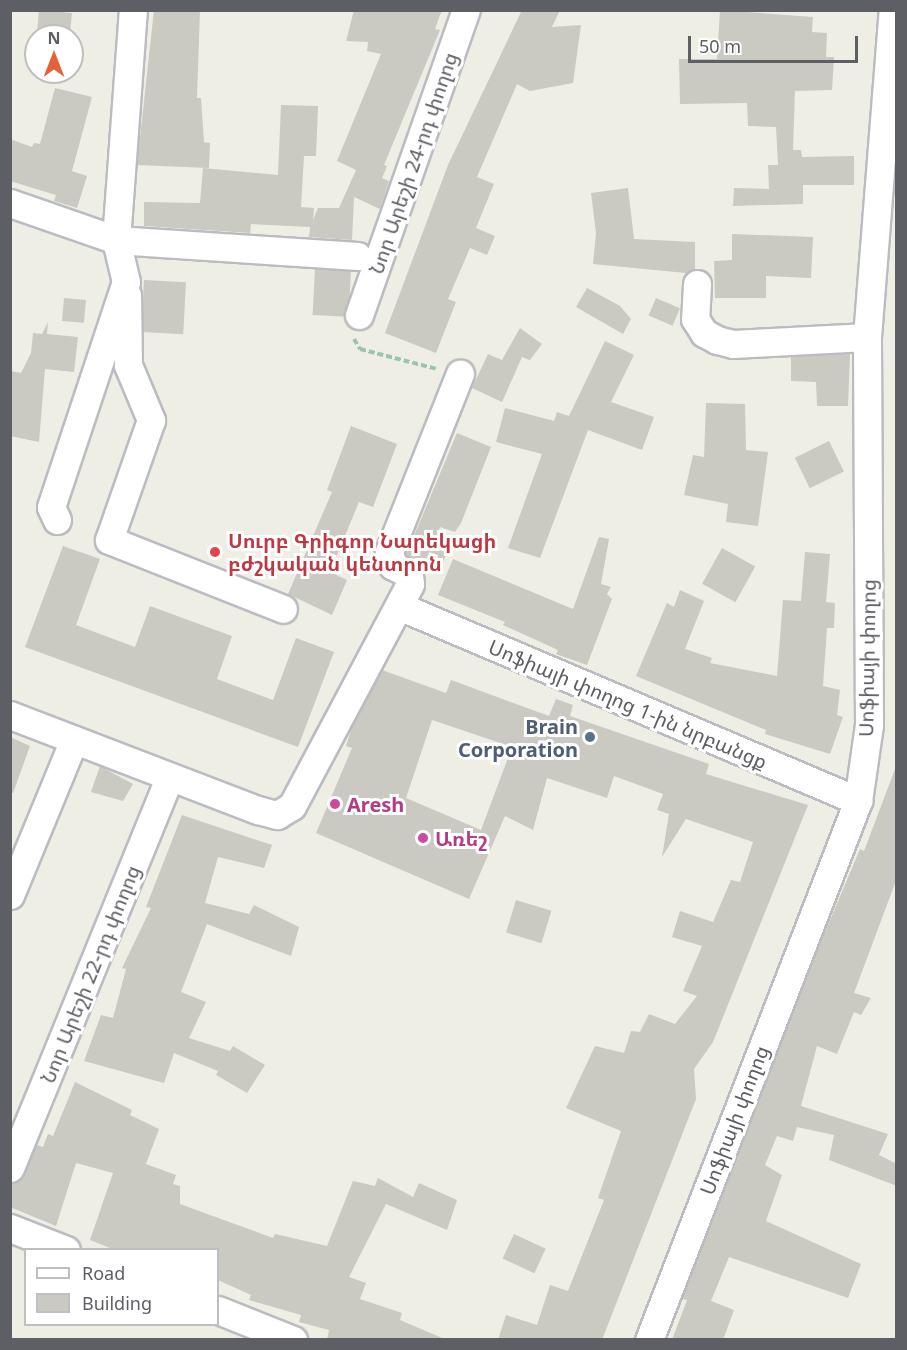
<!DOCTYPE html>
<html>
<head>
<meta charset="utf-8">
<style>
	body { margin:0 }
	#map { position:relative; width:907px; height:1350px; overflow:hidden; background:#efeee5; font-family:"Noto Sans","Noto Sans Armenian",sans-serif }
	div>[style] { position:absolute }
	[style*='--x'] { left:calc(var(--x)*1px); top:calc(var(--y)*1px); width:calc(var(--w)*1px); rotate:calc(var(--a)*1deg) }
	.building>* { inset:0; background:#cac9c2; transform-origin:0 0 }
	.path>* { height:4px; margin-top:-2px; transform-origin:0; background:repeating-linear-gradient(90deg,#9bc4ad 0 6px,transparent 0 9px) }
	.roads { filter:drop-shadow(2px 0 #babcc1) drop-shadow(-2px 0 #babcc1) drop-shadow(0 2px #babcc1) drop-shadow(0 -2px #babcc1) }
	.minor>* { height:27px; margin:-13.5px; padding:0 13.5px; transform-origin:13.5px; border-radius:13.5px; background:#fff }
	.dots>* { width:16px; height:16px; translate:-50% -50%; box-sizing:border-box; border:3px solid #fff; border-radius:50% }
	span { translate:-50% -50%; white-space:nowrap; text-align:center; line-height:1.15; -webkit-text-stroke:6px #fff; paint-order:stroke }
	.street-label { font-size:20px; color:#5d5f65 }
	.health-label { font-size:20px; color:#be3a42; font-weight:700 }
	.left { translate:0 -50%; text-align:left }
	.service-label { font-size:20px; color:#4e5e75; font-weight:700 }
	.right { translate:-100% -50%; text-align:right }
	.hotel-label { font-size:20px; color:#b23c85; font-weight:700 }
	.frame { position:absolute; inset:0; border:12px solid #5d5f65; pointer-events:none }
	.legend { position:absolute; left:24px; top:1248px; width:195px; height:78px; box-sizing:border-box; background:#fff; border:2px solid #bebfc1; margin:0; padding:8px 10px; list-style:none; font-size:18px; color:#5d5f65 }
	.legend li { display:flex; align-items:center; gap:12px; height:30px }
	.legend b { width:30px; border:2px solid #bebfc1 }
	.north { position:absolute; left:24px; top:24px; width:60px; height:60px; box-sizing:border-box; background:#fff; border:2px solid #bebfc1; border-radius:50%; rotate:0deg; font-size:16px; font-weight:700; line-height:24px; text-align:center; color:#5d5f65 }
	.north::after { content:''; display:block; margin:auto; width:21px; height:27px; background:#e36237; clip-path:polygon(50% 0,100% 100%,50% 72%,0 100%) }
	.scale { position:absolute; left:688px; top:36px; width:170px; height:27px; box-sizing:border-box; border:3px solid #5d5f65; border-top:0; padding-left:8px; font-size:18px; line-height:21px; white-space:nowrap; color:#5d5f65; -webkit-text-stroke:4px #fff; paint-order:stroke }
</style>
</head>
<body>
<div id="map">
	<div class="building">
		<i style="left:39px;top:10px;width:33px;height:24px;rotate:5deg"></i>
		<i style="clip-path:polygon(154px 10px,200px 10px,197px 98px,201px 98px,204px 142px,210px 143px,209px 168px,137px 165px)"></i>
		<i style="clip-path:polygon(354px 10px,442px 10px,435px 29px,440px 30px,384px 165px,387px 166px,382px 178px,389px 181px,380px 209px,354px 197px,352px 240px,309px 237px,310px 227px,251px 224px,250px 233px,144px 226px,144px 202px,200px 203px,203px 168px,278px 175px,281px 105px,318px 106px,316px 156px,304px 156px,301px 207px,314px 208px,313px 220px,318px 208px,339px 208px,356px 170px,337px 161px,381px 54px,367px 51px,368px 42px,346px 41px)"></i>
		<i style="clip-path:polygon(522px 10px,560px 10px,552px 27px,581px 25px,573px 83px,530px 91px,517px 84px,477px 177px,494px 184px,476px 228px,495px 236px,487px 255px,470px 248px,448px 299px,456px 302px,436px 353px,385px 333px,448px 165px)"></i>
		<i style="clip-path:polygon(720px 10px,813px 17px,812px 32px,827px 33px,826px 57px,834px 57px,832px 90px,795px 91px,793px 150px,801px 150px,802px 157px,854px 156px,854px 185px,803px 185px,803px 204px,733px 206px,734px 188px,769px 189px,768px 165px,778px 165px,776px 127px,748px 126px,747px 103px,680px 104px,679px 59px,717px 59px)"></i>
		<i style="clip-path:polygon(55px 88px,92px 97px,72px 171px,87px 176px,77px 208px,54px 201px,56px 195px,10px 181px,10px 139px,32px 147px,34px 143px,40px 144px)"></i>
		<i style="clip-path:polygon(628px 188px,634px 239px,695px 242px,695px 269px,686px 273px,593px 264px,596px 233px,591px 193px)"></i>
		<i style="clip-path:polygon(732px 234px,813px 237px,811px 278px,766px 276px,766px 298px,715px 298px,714px 261px,732px 260px)"></i>
		<i style="left:315px;top:269px;width:36px;height:46px;rotate:3deg"></i>
		<i style="left:144px;top:280px;width:42px;height:52px;rotate:3deg"></i>
		<i style="clip-path:polygon(587px 288px,620px 306px,631px 319px,623px 334px,576px 307px)"></i>
		<i style="left:64px;top:298px;width:22px;height:23px;rotate:5deg"></i>
		<i style="left:656px;top:298px;width:26px;height:19px;rotate:23deg"></i>
		<i style="clip-path:polygon(48px 322px,47px 334px,78px 337px,74px 372px,45px 369px,39px 442px,10px 436px,10px 371px,21px 373px,31px 353px,33px 333px,42px 334px)"></i>
		<i style="clip-path:polygon(520px 328px,542px 344px,530px 360px,522px 357px,502px 402px,472px 388px,488px 354px,502px 360px)"></i>
		<i style="clip-path:polygon(605px 341px,634px 355px,611px 402px,654px 417px,642px 450px,588px 430px,540px 558px,508px 548px,542px 454px,496px 442px,505px 408px,554px 421px,557px 412px,569px 416px)"></i>
		<i style="clip-path:polygon(850px 354px,848px 406px,817px 406px,816px 382px,791px 381px,791px 357px)"></i>
		<i style="clip-path:polygon(706px 403px,745px 404px,746px 450px,768px 452px,758px 526px,726px 522px,728px 504px,684px 495px,693px 455px,704px 457px)"></i>
		<i style="clip-path:polygon(351px 426px,397px 444px,373px 507px,359px 502px,330px 572px,347px 580px,332px 615px,288px 594px,332px 492px,327px 490px)"></i>
		<i style="clip-path:polygon(457px 433px,491px 447px,461px 523px,455px 532px,440px 527px,433px 546px,447px 552px,440px 569px,406px 555px)"></i>
		<i style="left:829px;top:441px;width:34px;height:38px;rotate:64deg"></i>
		<i style="clip-path:polygon(599px 537px,609px 539px,601px 584px,611px 587px,607px 594px,612px 599px,587px 665px,556px 654px,558px 650px,503px 625px,505px 622px,438px 595px,453px 559px,573px 609px)"></i>
		<i style="clip-path:polygon(63px 546px,100px 559px,76px 625px,135px 647px,150px 606px,232px 636px,217px 679px,273px 700px,296px 638px,334px 652px,298px 747px,25px 647px)"></i>
		<i style="left:722px;top:548px;width:38px;height:41px;rotate:29deg"></i>
		<i style="clip-path:polygon(805px 552px,830px 554px,826px 602px,835px 603px,834px 628px,827px 628px,823px 686px,840px 690px,837px 715px,843px 717px,830px 754px,765px 734px,766px 730px,636px 676px,667px 603px,674px 607px,680px 590px,704px 601px,685px 649px,712px 658px,710px 663px,777px 676px,783px 600px,801px 601px)"></i>
		<i style="clip-path:polygon(evenodd,382px 670px,446px 693px,451px 680px,549px 716px,556px 699px,573px 705px,570px 716px,709px 764px,706px 774px,808px 805px,713px 1042px,694px 1069px,696px 1099px,602px 1340px,498px 1340px,506px 1315px,537px 1325px,550px 1285px,568px 1291px,604px 1200px,598px 1198px,621px 1131px,566px 1108px,595px 1046px,624px 1053px,631px 1031px,640px 1032px,649px 1014px,675px 1024px,697px 996px,683px 991px,702px 946px,672px 937px,680px 911px,713px 922px,731px 880px,740px 882px,753px 842px,686px 819px,662px 857px,669px 814px,657px 810px,663px 794px,614px 776px,607px 798px,547px 778px,533px 830px,505px 816px,469px 899px,316px 833px,352px 748px,346px 746px,353px 724px,382px 670px,432px 720px,512px 747px,481px 830px,406px 798px,432px 720px)"></i>
		<i style="clip-path:polygon(10px 737px,30px 746px,13px 793px,10px 793px)"></i>
		<i style="clip-path:polygon(100px 766px,133px 784px,123px 801px,91px 792px)"></i>
		<i style="clip-path:polygon(895px 769px,897px 878px,854px 993px,871px 998px,861px 1015px,854px 1012px,837px 1054px,817px 1046px,801px 1106px,888px 1134px,879px 1155px,897px 1164px,897px 1186px,829px 1160px,834px 1135px,797px 1127px,793px 1141px,777px 1136px,765px 1165px,782px 1175px,766px 1221px,861px 1264px,848px 1298px,729px 1257px,711px 1301px,734px 1310px,723px 1340px,672px 1340px,687px 1300px,682px 1299px,819px 946px,860px 849px,864px 851px)"></i>
		<i style="clip-path:polygon(182px 815px,272px 845px,264px 868px,218px 857px,205px 903px,249px 914px,254px 905px,299px 927px,291px 956px,207px 924px,181px 992px,206px 1002px,189px 1038px,230px 1051px,233px 1046px,265px 1065px,247px 1093px,216px 1075px,218px 1071px,174px 1053px,164px 1083px,84px 1061px,101px 1015px,113px 1018px,126px 969px,122px 968px,151px 908px,146px 907px)"></i>
		<i style="left:516px;top:900px;width:37px;height:34px;rotate:17deg"></i>
		<i style="clip-path:polygon(75px 1082px,132px 1110px,130px 1115px,159px 1129px,146px 1164px,176px 1175px,173px 1184px,180px 1186px,180px 1204px,273px 1238px,275px 1234px,327px 1246px,353px 1181px,375px 1186px,378px 1178px,413px 1197px,419px 1183px,457px 1200px,447px 1230px,386px 1204px,349px 1277px,366px 1283px,360px 1299px,402px 1313px,400px 1320px,447px 1340px,327px 1340px,329px 1330px,299px 1322px,301px 1315px,249px 1300px,251px 1295px,218px 1280px,218px 1250px,115px 1250px,90px 1240px,113px 1173px,76px 1163px,56px 1226px,10px 1207px,10px 1183px,24px 1174px,37px 1145px,43px 1147px,48px 1134px,53px 1136px)"></i>
		<i style="left:514px;top:1234px;width:35px;height:27px;rotate:25deg"></i>
	</div>
	<div class="path">
		<i style="--x:354;--y:339;--w:12;--a:59"></i>
		<i style="--x:360;--y:349;--w:80;--a:14.6"></i>
	</div>
	<div class="roads">
		<div class="minor">
			<i style="--x:10;--y:203;--w:112;--a:19.2"></i>
			<i style="--x:116;--y:240;--w:242;--a:3.8"></i>
			<i style="--x:697;--y:284;--w:35;--a:93"></i>
			<i style="--x:695;--y:319;--w:17;--a:57"></i>
			<i style="--x:704;--y:333;--w:15;--a:28"></i>
			<i style="--x:717;--y:340;--w:16;--a:14"></i>
			<i style="--x:733;--y:344;--w:134;--a:-3"></i>
			<i style="--x:127;--y:295;--w:70;--a:89.2"></i>
			<i style="--x:128;--y:365;--w:60;--a:67.3"></i>
			<i style="--x:151;--y:420;--w:127;--a:109.3"></i>
			<i style="--x:109;--y:540;--w:187;--a:21.6"></i>
			<i style="--x:359;--y:315;--w:323;--a:-70.7"></i>
			<i style="--x:57;--y:520;--w:14;--a:-115"></i>
			<i style="--x:51;--y:507;--w:237;--a:-71.6"></i>
			<i style="--x:126;--y:282;--w:43;--a:-103.4"></i>
			<i style="--x:116;--y:240;--w:231;--a:-85.8"></i>
			<i style="--x:399;--y:606;--w:499;--a:23"></i>
			<i style="--x:10;--y:715;--w:266;--a:21"></i>
			<i style="--x:258;--y:810;--w:20;--a:15"></i>
			<i style="--x:277;--y:815;--w:17;--a:-31"></i>
			<i style="--x:292;--y:806;--w:251;--a:-62"></i>
			<i style="--x:410;--y:584;--w:10;--a:-96"></i>
			<i style="--x:409;--y:574;--w:18;--a:-153"></i>
			<i style="--x:393;--y:566;--w:15;--a:-106"></i>
			<i style="--x:389;--y:552;--w:192;--a:-68.3"></i>
			<i style="--x:10;--y:895;--w:168;--a:-67.6"></i>
			<i style="--x:10;--y:1168;--w:420;--a:-67.8"></i>
			<i style="--x:10;--y:1228;--w:60;--a:21.4"></i>
			<i style="--x:218;--y:1310;--w:81;--a:21.8"></i>
			<i style="--x:649;--y:1340;--w:578;--a:-68.81"></i>
			<i style="--x:858;--y:801;--w:77;--a:-81.8"></i>
			<i style="--x:869;--y:725;--w:388;--a:-90.3"></i>
			<i style="--x:867;--y:337;--w:328;--a:-85.5"></i>
		</div>
	</div>
	<div class="dots">
		<i style="left:215px;top:552px;background:#e0444e"></i>
		<i style="left:590px;top:737px;background:#5c6f8a"></i>
		<i style="left:335px;top:804px;background:#d1479c"></i>
		<i style="left:423px;top:838px;background:#d1479c"></i>
	</div>
	<div class="street-label">
		<span style="left:413px;top:163px;rotate:-71deg">Նոր Արեշի 24-րդ փողոց</span>
		<span style="left:867px;top:658px;rotate:-89deg">Սոֆիայի փողոց</span>
		<span style="left:628px;top:704px;rotate:23deg">Սոֆիայի փողոց 1-ին նրբանցք</span>
		<span style="left:90px;top:974px;rotate:-68deg">Նոր Արեշի 22-րդ փողոց</span>
		<span style="left:734px;top:1120px;rotate:-69deg">Սոֆիայի փողոց</span>
	</div>
	<div class="health-label">
		<span class="left" style="left:228px;top:552px">Սուրբ Գրիգոր Նարեկացի<br>բժշկական կենտրոն</span>
	</div>
	<div class="service-label">
		<span class="right" style="left:578px;top:738px">Brain<br>Corporation</span>
	</div>
	<div class="hotel-label">
		<span class="left" style="left:347px;top:804px">Aresh</span>
		<span class="left" style="left:435px;top:838px">Առեշ</span>
	</div>
	<div class="frame"></div>
	<ul class="legend">
	<li><b style="height:8px;background:#fff"></b>Road</li>
	<li><b style="height:16px;background:#cac9c2"></b>Building</li>
	</ul>
	<div class="north">N</div>
	<div class="scale">50 m</div>
</div>
</body>
</html>
